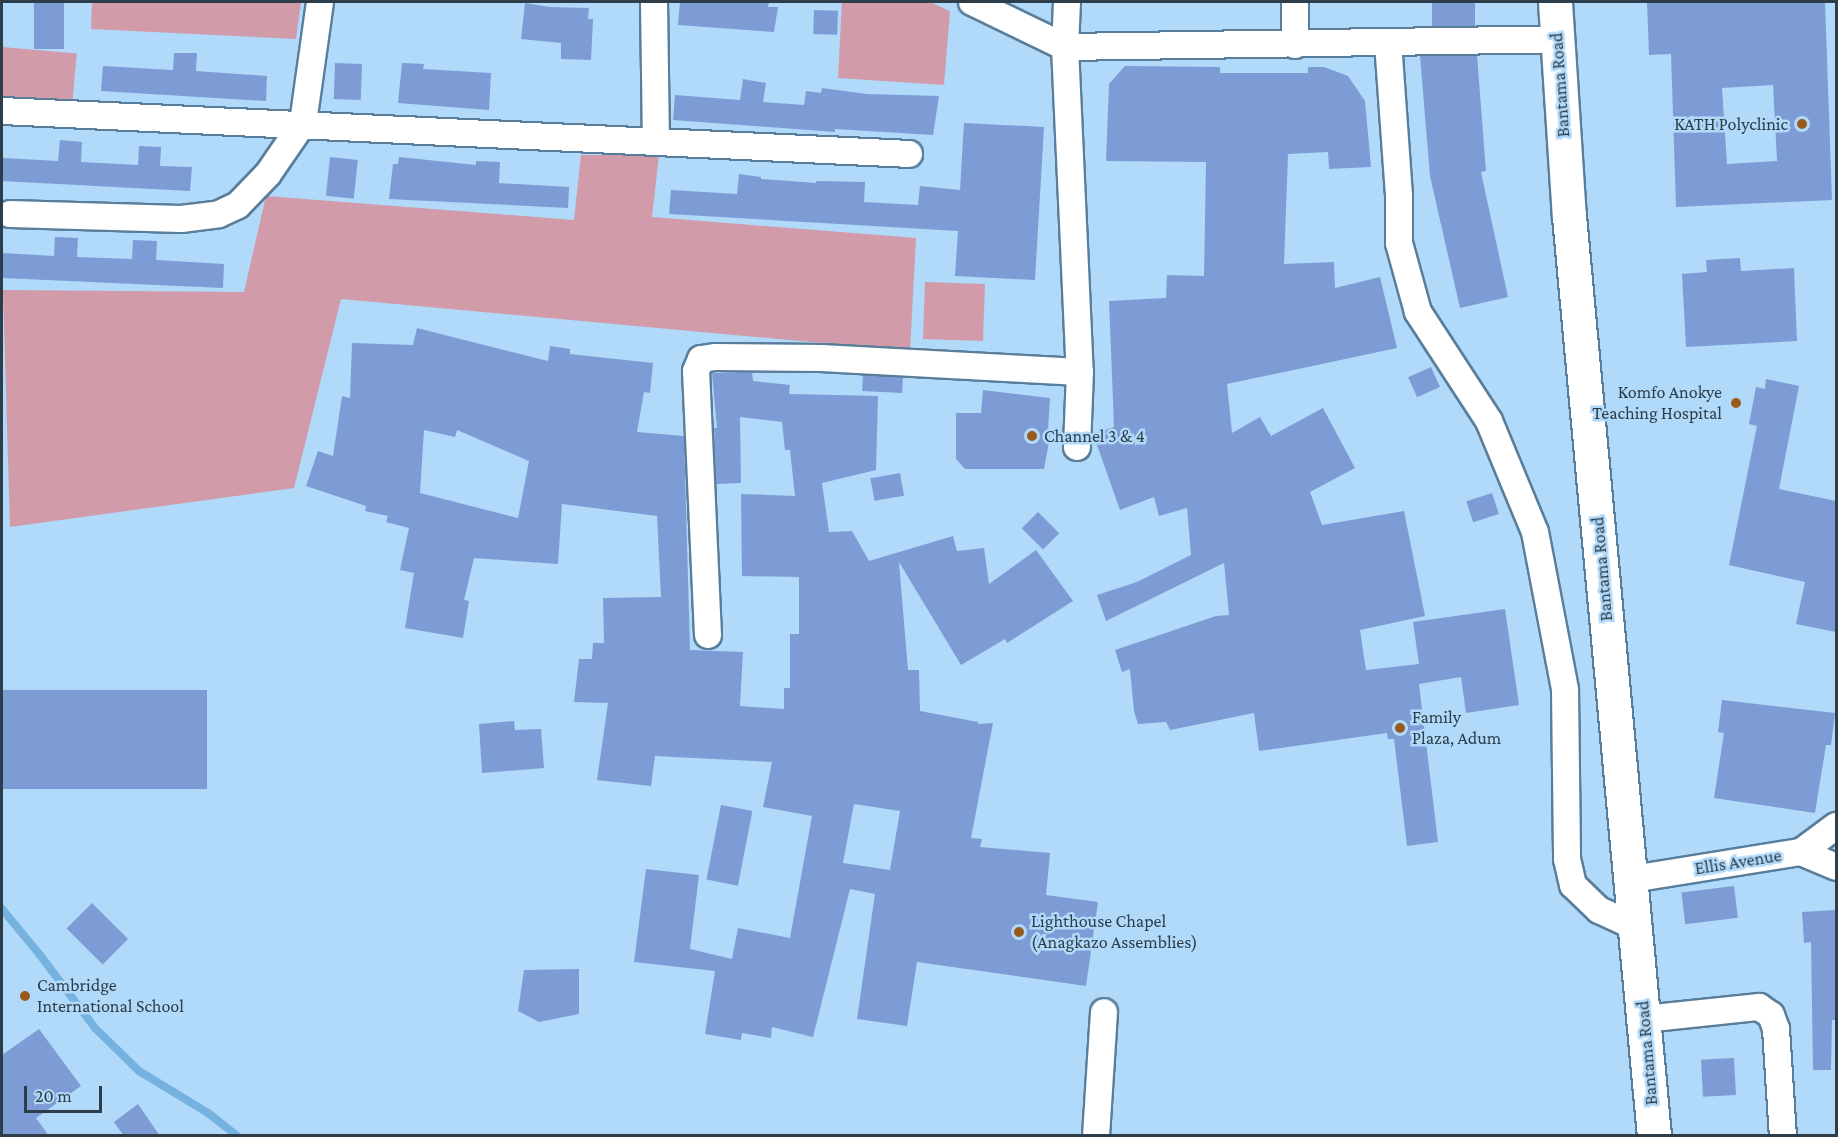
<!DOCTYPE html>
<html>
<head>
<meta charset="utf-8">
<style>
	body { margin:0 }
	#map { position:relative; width:1838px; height:1137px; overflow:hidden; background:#b1d9f9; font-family:"Crimson Pro",serif }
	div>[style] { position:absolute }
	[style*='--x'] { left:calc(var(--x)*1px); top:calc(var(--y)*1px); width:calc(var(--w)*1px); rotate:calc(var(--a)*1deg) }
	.green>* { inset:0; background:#d19ba9; transform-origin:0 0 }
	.stream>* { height:8px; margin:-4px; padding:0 4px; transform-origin:4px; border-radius:4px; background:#75b2e0 }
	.building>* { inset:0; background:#7d9cd5; transform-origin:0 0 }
	.roads { filter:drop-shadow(2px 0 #597e9b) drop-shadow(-2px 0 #597e9b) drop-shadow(0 2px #597e9b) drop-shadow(0 -2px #597e9b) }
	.minor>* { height:26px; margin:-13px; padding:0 13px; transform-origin:13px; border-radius:13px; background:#fff }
	.major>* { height:33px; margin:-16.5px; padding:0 16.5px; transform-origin:16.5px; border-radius:16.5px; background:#fff }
	.dots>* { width:16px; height:16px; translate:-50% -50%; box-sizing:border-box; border:3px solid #b1d9f9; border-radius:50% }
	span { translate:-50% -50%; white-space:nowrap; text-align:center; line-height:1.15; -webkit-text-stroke:5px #b1d9f9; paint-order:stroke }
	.street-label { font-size:18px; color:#2d3d49 }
	.poi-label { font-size:18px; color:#2d3d49 }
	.right { translate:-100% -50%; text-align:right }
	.left { translate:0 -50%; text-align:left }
	.frame { position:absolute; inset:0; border:3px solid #2d3d49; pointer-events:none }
	.scale { position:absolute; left:24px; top:1086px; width:78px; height:27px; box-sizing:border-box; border:3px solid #2d3d49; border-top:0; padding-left:8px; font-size:18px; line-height:21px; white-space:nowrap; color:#2d3d49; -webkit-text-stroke:4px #b1d9f9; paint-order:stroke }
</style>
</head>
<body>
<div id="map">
	<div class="green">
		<i style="clip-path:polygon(92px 2px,301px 2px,296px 39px,91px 29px)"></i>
		<i style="clip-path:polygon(842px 2px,930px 2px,950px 11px,944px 85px,838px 78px)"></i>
		<i style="left:2px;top:47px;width:75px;height:57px;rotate:5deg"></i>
		<i style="clip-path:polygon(581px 155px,659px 155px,652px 217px,916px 238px,910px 351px,341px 299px,294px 488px,10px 527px,3px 290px,244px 292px,266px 196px,574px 220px)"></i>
		<i style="left:925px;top:282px;width:60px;height:57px;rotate:2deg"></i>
	</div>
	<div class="stream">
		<i style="--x:2;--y:909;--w:60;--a:50.4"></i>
		<i style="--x:40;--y:955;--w:91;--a:53"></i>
		<i style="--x:95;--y:1028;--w:62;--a:44.3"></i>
		<i style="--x:139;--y:1071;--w:81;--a:31.3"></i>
		<i style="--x:208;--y:1113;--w:37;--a:38"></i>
	</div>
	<div class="building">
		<i style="left:34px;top:2px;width:30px;height:47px"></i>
		<i style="clip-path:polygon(680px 2px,769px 2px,768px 7px,778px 7px,774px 32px,678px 25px)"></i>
		<i style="left:1432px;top:2px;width:43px;height:24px"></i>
		<i style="clip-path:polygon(evenodd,1647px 2px,1825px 2px,1832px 200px,1676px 207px,1671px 54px,1649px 55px,1647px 2px,1773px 85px,1777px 161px,1727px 164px,1722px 88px,1773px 85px)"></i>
		<i style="clip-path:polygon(525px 3px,550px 7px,589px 8px,588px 19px,593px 19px,591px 60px,561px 59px,561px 43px,521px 39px)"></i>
		<i style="left:814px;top:10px;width:24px;height:24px;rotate:2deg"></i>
		<i style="clip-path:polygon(174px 53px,197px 53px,196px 71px,267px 76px,266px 101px,101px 91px,103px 66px,173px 70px)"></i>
		<i style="clip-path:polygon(1477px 55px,1486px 171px,1481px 172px,1508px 297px,1460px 308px,1430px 176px,1420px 56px)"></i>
		<i style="left:335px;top:63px;width:27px;height:36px;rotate:2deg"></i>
		<i style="clip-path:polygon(402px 63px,424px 64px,423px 69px,491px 73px,489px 110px,398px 103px)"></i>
		<i style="clip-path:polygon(1125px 66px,1220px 67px,1220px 73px,1308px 73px,1308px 67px,1324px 67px,1348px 76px,1365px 101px,1371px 167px,1329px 169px,1328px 152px,1288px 154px,1284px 264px,1334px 262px,1335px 288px,1380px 277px,1397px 348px,1227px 384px,1232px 433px,1260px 417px,1271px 436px,1323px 408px,1355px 468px,1310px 492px,1322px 525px,1404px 511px,1425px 616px,1360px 630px,1366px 670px,1419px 664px,1413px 622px,1505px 609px,1519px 705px,1466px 713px,1461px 677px,1419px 684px,1438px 842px,1407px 846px,1394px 739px,1388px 739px,1387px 733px,1259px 751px,1254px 713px,1170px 730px,1166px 722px,1138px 724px,1134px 711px,1130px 669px,1122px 672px,1115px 650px,1216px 616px,1229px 615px,1224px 563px,1106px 621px,1097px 595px,1137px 582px,1191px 555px,1187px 508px,1159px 516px,1154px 497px,1120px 510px,1093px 434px,1114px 427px,1109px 301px,1166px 298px,1167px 275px,1204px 276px,1206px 162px,1106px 161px,1109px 84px)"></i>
		<i style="clip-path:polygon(743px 79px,766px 83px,763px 102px,804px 105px,806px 91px,821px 93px,822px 88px,867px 94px,939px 96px,933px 135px,835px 129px,835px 132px,673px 120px,675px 95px,740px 100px)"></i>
		<i style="clip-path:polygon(964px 123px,1044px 127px,1035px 280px,955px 276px,958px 231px,669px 214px,671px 190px,737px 194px,739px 174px,761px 177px,761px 179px,816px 183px,816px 181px,865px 182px,864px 202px,918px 205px,920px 186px,960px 190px)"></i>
		<i style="clip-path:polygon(60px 140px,82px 142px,81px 162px,138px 165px,139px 146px,161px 147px,160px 166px,192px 167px,190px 191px,2px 181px,2px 158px,58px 161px)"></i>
		<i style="left:330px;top:157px;width:28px;height:39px;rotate:6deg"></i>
		<i style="clip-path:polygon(399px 157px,476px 165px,476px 161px,500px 162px,499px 183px,569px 187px,568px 208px,389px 199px,393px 164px,398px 164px)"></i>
		<i style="clip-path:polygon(55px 237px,78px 238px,77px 257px,132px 259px,133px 240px,157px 241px,156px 260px,224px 264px,223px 288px,2px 278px,2px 253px,54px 256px)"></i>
		<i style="clip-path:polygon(1740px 258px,1741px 271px,1794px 268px,1797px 341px,1686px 347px,1682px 274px,1707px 272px,1706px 260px)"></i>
		<i style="clip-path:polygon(evenodd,417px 328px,548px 361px,550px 346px,570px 349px,570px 354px,653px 363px,650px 393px,644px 392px,637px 432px,684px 436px,690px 650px,743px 652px,740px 706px,784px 709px,784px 688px,790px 688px,790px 634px,799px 634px,799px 577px,742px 576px,741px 494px,795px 496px,790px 450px,785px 450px,782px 422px,740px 417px,741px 483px,716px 484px,714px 428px,717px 428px,712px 373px,752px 372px,753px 381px,790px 385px,789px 394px,878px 396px,876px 470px,822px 483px,829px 532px,852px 531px,869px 561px,953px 536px,957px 551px,984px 548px,989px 584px,1036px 550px,1073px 601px,1007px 643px,1005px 639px,961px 665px,899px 562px,908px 670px,919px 670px,920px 711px,978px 722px,978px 724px,993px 723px,971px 838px,982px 839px,980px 847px,1050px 853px,1046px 895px,1098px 902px,1086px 986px,917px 962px,907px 1026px,857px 1019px,875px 894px,850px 889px,813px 1037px,772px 1027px,771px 1038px,742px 1033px,741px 1040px,705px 1034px,715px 971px,634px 962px,646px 869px,699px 875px,690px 949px,732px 959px,738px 928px,790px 938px,812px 816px,763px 807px,772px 762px,655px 756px,651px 786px,597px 780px,608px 703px,574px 702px,579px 659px,592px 659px,593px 643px,604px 643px,603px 598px,661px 597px,657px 516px,562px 504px,558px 564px,474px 558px,464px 600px,469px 601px,463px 638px,405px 628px,414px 573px,400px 570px,409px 528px,386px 522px,388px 516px,365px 511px,366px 506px,306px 486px,318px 451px,333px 456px,342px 396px,350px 398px,352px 343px,413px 345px,417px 328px,424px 430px,455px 437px,457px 430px,529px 461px,518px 518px,420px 493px,424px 430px,417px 328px,854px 804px,900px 811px,890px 870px,843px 863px,854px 804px)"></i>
		<i style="left:1431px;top:367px;width:22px;height:25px;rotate:66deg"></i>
		<i style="left:863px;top:375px;width:40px;height:16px;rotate:3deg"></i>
		<i style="clip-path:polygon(1766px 379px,1799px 386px,1779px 489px,1836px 501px,1836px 632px,1796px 624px,1805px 582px,1729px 565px,1757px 426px,1749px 424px,1756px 387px,1765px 389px)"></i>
		<i style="clip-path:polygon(983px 390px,1050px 398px,1048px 431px,1051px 431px,1044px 469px,965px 469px,956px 459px,956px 413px,981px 413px)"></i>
		<i style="left:900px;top:473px;width:23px;height:30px;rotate:80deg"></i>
		<i style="left:1492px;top:493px;width:22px;height:27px;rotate:72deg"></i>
		<i style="left:1038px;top:512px;width:30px;height:23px;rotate:45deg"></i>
		<i style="left:2px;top:690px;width:205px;height:99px"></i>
		<i style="clip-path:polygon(1722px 700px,1835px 713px,1831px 745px,1826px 745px,1815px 813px,1714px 798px,1724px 733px,1718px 732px)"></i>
		<i style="clip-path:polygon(514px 721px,515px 730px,541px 729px,544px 768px,482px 773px,479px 724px)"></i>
		<i style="left:721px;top:805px;width:32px;height:76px;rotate:11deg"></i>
		<i style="left:1734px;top:886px;width:32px;height:53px;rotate:83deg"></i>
		<i style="left:92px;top:903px;width:51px;height:36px;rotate:45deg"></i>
		<i style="clip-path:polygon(1836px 910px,1836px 1020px,1832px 1020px,1831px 1070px,1813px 1070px,1811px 942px,1804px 943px,1802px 912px)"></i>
		<i style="clip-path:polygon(579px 969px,579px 1014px,539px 1022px,518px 1011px,524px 970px)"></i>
		<i style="clip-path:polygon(39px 1029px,81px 1086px,36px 1118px,49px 1136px,2px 1136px,2px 1055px)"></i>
		<i style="left:1734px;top:1058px;width:37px;height:33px;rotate:87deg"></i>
		<i style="clip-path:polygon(138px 1104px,160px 1136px,124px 1136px,114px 1122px)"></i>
	</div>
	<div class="roads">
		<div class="minor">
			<i style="--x:654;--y:2;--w:140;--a:89.2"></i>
			<i style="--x:972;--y:2;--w:103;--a:25.8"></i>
			<i style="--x:1065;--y:47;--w:491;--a:-0.9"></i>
			<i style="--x:1067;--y:2;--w:45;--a:92.5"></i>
			<i style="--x:1065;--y:47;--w:325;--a:87.4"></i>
			<i style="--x:1080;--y:372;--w:75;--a:92.3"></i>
			<i style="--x:1388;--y:42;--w:153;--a:85.9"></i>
			<i style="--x:1399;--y:195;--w:48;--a:90"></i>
			<i style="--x:1399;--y:243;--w:72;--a:74.6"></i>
			<i style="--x:1418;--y:312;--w:130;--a:56.9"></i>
			<i style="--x:1489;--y:421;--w:120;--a:67.5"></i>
			<i style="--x:1535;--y:532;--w:161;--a:79.2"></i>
			<i style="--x:1565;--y:690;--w:169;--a:89.3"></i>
			<i style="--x:1567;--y:859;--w:27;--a:77"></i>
			<i style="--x:1573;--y:885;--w:36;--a:44"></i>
			<i style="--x:1599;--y:910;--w:41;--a:24.7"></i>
			<i style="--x:1295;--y:45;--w:43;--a:-90"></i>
			<i style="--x:2;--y:111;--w:908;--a:2.71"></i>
			<i style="--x:10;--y:214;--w:171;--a:1.7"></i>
			<i style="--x:181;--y:219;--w:38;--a:-7"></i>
			<i style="--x:219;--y:214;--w:21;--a:-25"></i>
			<i style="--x:238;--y:205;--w:43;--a:-45.9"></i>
			<i style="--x:268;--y:174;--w:62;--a:-55.5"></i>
			<i style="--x:303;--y:123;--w:122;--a:-82"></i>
			<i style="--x:708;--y:635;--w:264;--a:-92.6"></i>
			<i style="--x:696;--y:371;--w:13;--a:-67"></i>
			<i style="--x:701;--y:359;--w:15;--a:-8"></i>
			<i style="--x:716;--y:357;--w:105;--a:0.5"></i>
			<i style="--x:821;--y:358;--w:259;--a:3.1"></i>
			<i style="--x:1801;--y:852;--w:38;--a:23"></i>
			<i style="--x:1632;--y:879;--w:171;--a:-9.1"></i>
			<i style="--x:1801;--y:852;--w:44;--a:-36.6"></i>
			<i style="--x:1644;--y:1019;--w:116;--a:-6"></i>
			<i style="--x:1759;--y:1007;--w:14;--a:34"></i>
			<i style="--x:1771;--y:1015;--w:15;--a:70"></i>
			<i style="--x:1776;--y:1029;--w:107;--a:86.3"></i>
			<i style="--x:1096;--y:1136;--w:124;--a:-86.3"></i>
		</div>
		<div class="major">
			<i style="--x:1555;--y:2;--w:214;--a:86.3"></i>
			<i style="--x:1569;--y:216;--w:924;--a:84.72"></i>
		</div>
	</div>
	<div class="dots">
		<i style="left:1802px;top:124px;background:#975c1c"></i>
		<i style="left:1736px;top:403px;background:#975c1c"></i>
		<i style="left:1032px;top:436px;background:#975c1c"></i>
		<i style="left:1400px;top:728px;background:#975c1c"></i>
		<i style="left:1019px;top:932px;background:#975c1c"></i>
		<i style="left:25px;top:996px;background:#975c1c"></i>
	</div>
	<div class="street-label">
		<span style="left:1560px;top:85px;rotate:-94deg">Bantama Road</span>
		<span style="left:1602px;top:569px;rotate:-95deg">Bantama Road</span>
		<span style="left:1738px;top:862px;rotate:-9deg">Ellis Avenue</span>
		<span style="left:1647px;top:1053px;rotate:-95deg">Bantama Road</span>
	</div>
	<div class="poi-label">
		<span class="right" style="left:1788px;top:124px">KATH Polyclinic</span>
		<span class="right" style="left:1722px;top:403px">Komfo Anokye<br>Teaching Hospital</span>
		<span class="left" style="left:1044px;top:436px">Channel 3 &amp; 4</span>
		<span class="left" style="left:1412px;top:728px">Family<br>Plaza, Adum</span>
		<span class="left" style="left:1031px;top:932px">Lighthouse Chapel<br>(Anagkazo Assemblies)</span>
		<span class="left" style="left:37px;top:996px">Cambridge<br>International School</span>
	</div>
	<div class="frame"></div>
	<div class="scale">20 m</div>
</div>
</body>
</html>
